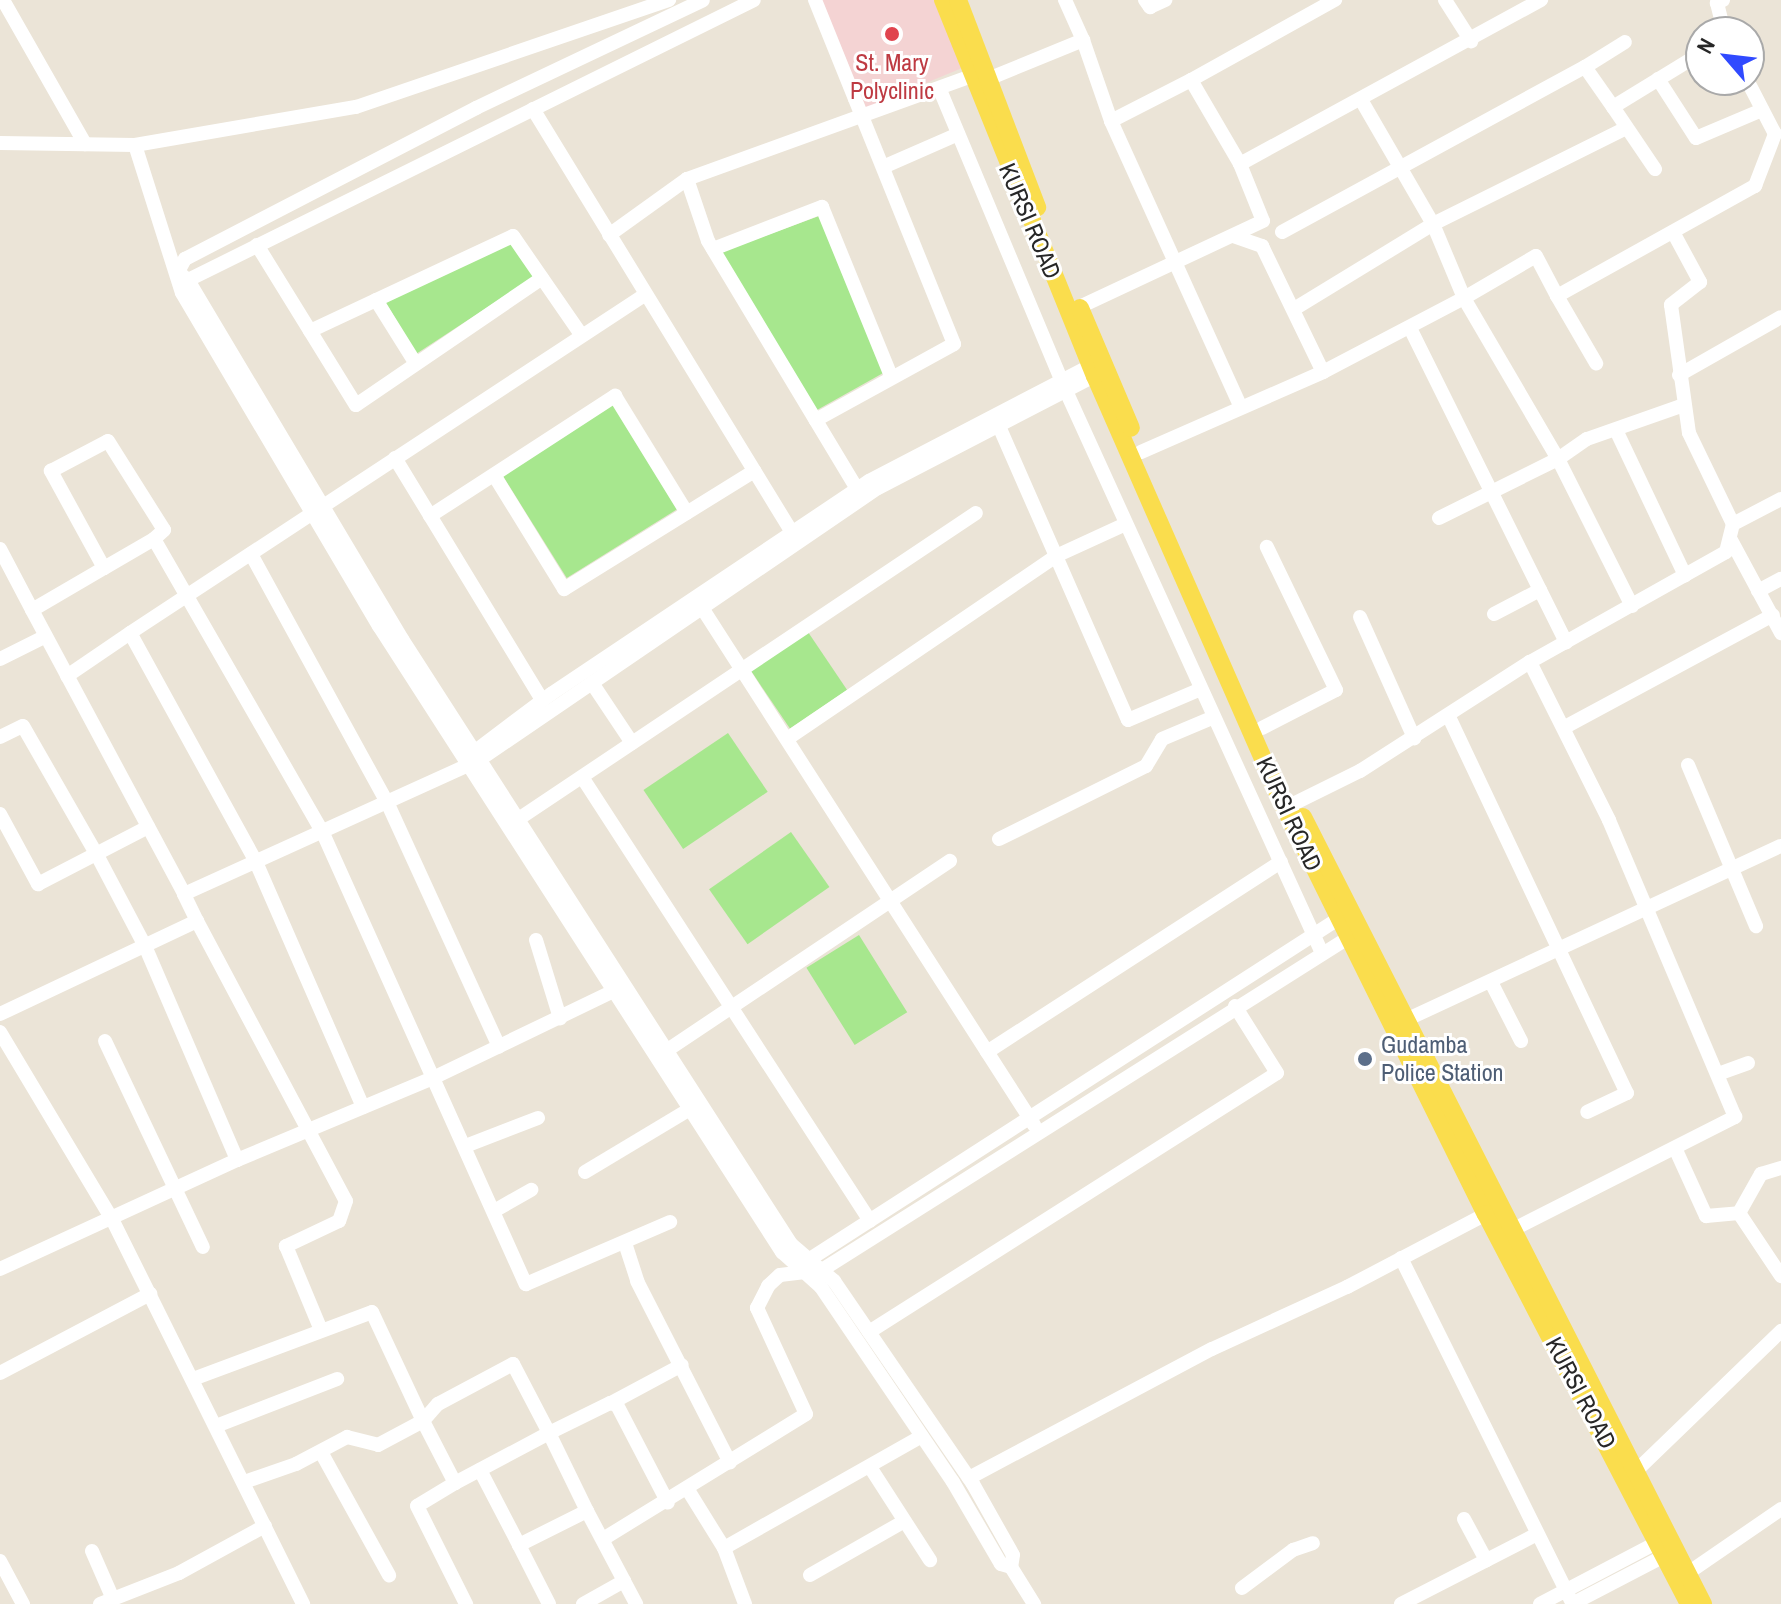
<!DOCTYPE html>
<html>
<head>
<meta charset="utf-8">
<style>
	body { margin:0 }
	#map { position:relative; width:1781px; height:1604px; overflow:hidden; background:#ebe4d7; font-family:"Archivo Narrow",sans-serif }
	div>[style] { position:absolute }
	[style*='--x'] { left:calc(var(--x)*1px); top:calc(var(--y)*1px); width:calc(var(--w)*1px); rotate:calc(var(--a)*1deg) }
	.medical>* { inset:0; background:#f4d3d3 }
	.green>* { inset:0; background:#a7e78e; transform-origin:0 0 }
	.minor>* { height:14px; margin:-7px; padding:0 7px; transform-origin:7px; border-radius:7px; background:#fff }
	.major>* { height:18px; margin:-9px; padding:0 9px; transform-origin:9px; border-radius:9px; background:#fadd4d }
	.dots>* { width:22px; height:22px; translate:-50% -50%; box-sizing:border-box; border:4px solid #fff; border-radius:50% }
	span { translate:-50% -50%; white-space:nowrap; text-align:center; line-height:1.15; -webkit-text-stroke:6px #fff; paint-order:stroke }
	.health-label { font-size:24px; color:#be3a42 }
	.street-label { font-size:24px; color:#272727 }
	.service-label { font-size:24px; color:#4e5e75 }
	.left { translate:0 -50%; text-align:left }
	.north { position:absolute; left:1685px; top:16px; width:80px; height:80px; box-sizing:border-box; background:#fff; border:2px solid #a9a9a9; border-radius:50%; rotate:298deg; font-size:22px; font-weight:700; line-height:32px; text-align:center; color:#272727 }
	.north::after { content:''; display:block; margin:auto; width:28px; height:36px; background:#304aff; clip-path:polygon(50% 0,100% 100%,50% 72%,0 100%) }
</style>
</head>
<body>
<div id="map">
	<div class="medical">
		<i style="clip-path:polygon(822px 0,934px 0,962px 68px,866px 108px)"></i>
	</div>
	<div class="green">
		<i style="clip-path:polygon(819px 216px,885px 372px,817px 410px,721px 252px)"></i>
		<i style="clip-path:polygon(510px 243px,535px 276px,416px 354px,385px 301px)"></i>
		<i style="left:613px;top:403px;width:124px;height:132px;rotate:58deg"></i>
		<i style="left:808px;top:632px;width:70px;height:69px;rotate:56deg"></i>
		<i style="left:728px;top:733px;width:71px;height:102px;rotate:56deg"></i>
		<i style="left:791px;top:832px;width:67px;height:100px;rotate:55deg"></i>
		<i style="left:859px;top:935px;width:91px;height:62px;rotate:58deg"></i>
	</div>
	<div class="minor">
		<i style="--x:3;--y:0;--w:166;--a:60.3"></i>
		<i style="--x:815;--y:0;--w:371;--a:68"></i>
		<i style="--x:954;--y:344;--w:158;--a:151.2"></i>
		<i style="--x:1065;--y:0;--w:44;--a:65.8"></i>
		<i style="--x:1145;--y:0;--w:9;--a:54"></i>
		<i style="--x:1150;--y:7;--w:17;--a:-25"></i>
		<i style="--x:1445;--y:0;--w:49;--a:57.6"></i>
		<i style="--x:1723;--y:0;--w:7;--a:153"></i>
		<i style="--x:1717;--y:3;--w:30;--a:76"></i>
		<i style="--x:1585;--y:67;--w:47;--a:-32"></i>
		<i style="--x:988;--y:79;--w:103;--a:-22.3"></i>
		<i style="--x:1083;--y:40;--w:86;--a:70.9"></i>
		<i style="--x:1111;--y:121;--w:90;--a:-27.1"></i>
		<i style="--x:1191;--y:80;--w:97;--a:59.7"></i>
		<i style="--x:1240;--y:164;--w:61;--a:68"></i>
		<i style="--x:1263;--y:221;--w:203;--a:154.9"></i>
		<i style="--x:1658;--y:79;--w:70;--a:57.2"></i>
		<i style="--x:1696;--y:138;--w:72;--a:-23"></i>
		<i style="--x:1191;--y:80;--w:165;--a:-29.1"></i>
		<i style="--x:940;--y:90;--w:326;--a:67.3"></i>
		<i style="--x:1066;--y:391;--w:615;--a:65.52"></i>
		<i style="--x:1613;--y:107;--w:75;--a:55.9"></i>
		<i style="--x:533;--y:109;--w:504;--a:58.55"></i>
		<i style="--x:1111;--y:121;--w:313;--a:65.6"></i>
		<i style="--x:0;--y:143;--w:135;--a:0.8"></i>
		<i style="--x:135;--y:145;--w:155;--a:72.4"></i>
		<i style="--x:182;--y:293;--w:387;--a:59.4"></i>
		<i style="--x:379;--y:626;--w:745;--a:57.23"></i>
		<i style="--x:782;--y:1252;--w:52;--a:41.9"></i>
		<i style="--x:821;--y:1287;--w:235;--a:55.9"></i>
		<i style="--x:953;--y:1482;--w:95;--a:59.7"></i>
		<i style="--x:1001;--y:1564;--w:10;--a:17"></i>
		<i style="--x:1011;--y:1567;--w:44;--a:58.1"></i>
		<i style="--x:135;--y:145;--w:224;--a:-9.8"></i>
		<i style="--x:356;--y:107;--w:331;--a:-18.9"></i>
		<i style="--x:1240;--y:164;--w:343;--a:-28.6"></i>
		<i style="--x:883;--y:167;--w:82;--a:-23.7"></i>
		<i style="--x:687;--y:179;--w:65;--a:71.3"></i>
		<i style="--x:708;--y:241;--w:289;--a:59"></i>
		<i style="--x:1282;--y:232;--w:345;--a:-28.6"></i>
		<i style="--x:1585;--y:67;--w:49;--a:55"></i>
		<i style="--x:1613;--y:107;--w:103;--a:-31.5"></i>
		<i style="--x:1673;--y:232;--w:57;--a:61.6"></i>
		<i style="--x:1700;--y:282;--w:37;--a:142"></i>
		<i style="--x:1671;--y:305;--w:129;--a:82"></i>
		<i style="--x:1689;--y:433;--w:101;--a:64.2"></i>
		<i style="--x:609;--y:235;--w:96;--a:-35.7"></i>
		<i style="--x:687;--y:179;--w:303;--a:-19.9"></i>
		<i style="--x:1233;--y:236;--w:31;--a:19"></i>
		<i style="--x:1262;--y:246;--w:140;--a:64.2"></i>
		<i style="--x:257;--y:245;--w:188;--a:58.3"></i>
		<i style="--x:356;--y:405;--w:225;--a:-34.3"></i>
		<i style="--x:713;--y:249;--w:117;--a:-21.1"></i>
		<i style="--x:822;--y:207;--w:183;--a:67.8"></i>
		<i style="--x:178;--y:272;--w:13;--a:39"></i>
		<i style="--x:188;--y:280;--w:418;--a:59.2"></i>
		<i style="--x:402;--y:639;--w:719;--a:57.26"></i>
		<i style="--x:791;--y:1244;--w:57;--a:40.7"></i>
		<i style="--x:834;--y:1281;--w:246;--a:55.6"></i>
		<i style="--x:973;--y:1484;--w:81;--a:60.6"></i>
		<i style="--x:1013;--y:1555;--w:12;--a:99"></i>
		<i style="--x:178;--y:272;--w:15;--a:-62"></i>
		<i style="--x:185;--y:259;--w:328;--a:-27.4"></i>
		<i style="--x:476;--y:108;--w:251;--a:-25.4"></i>
		<i style="--x:180;--y:284;--w:640;--a:-26.32"></i>
		<i style="--x:1557;--y:296;--w:78;--a:59.8"></i>
		<i style="--x:376;--y:300;--w:75;--a:58"></i>
		<i style="--x:1294;--y:309;--w:163;--a:-31.4"></i>
		<i style="--x:1433;--y:224;--w:213;--a:-26.4"></i>
		<i style="--x:1410;--y:328;--w:351;--a:63.6"></i>
		<i style="--x:310;--y:331;--w:224;--a:-25.1"></i>
		<i style="--x:513;--y:236;--w:121;--a:55.4"></i>
		<i style="--x:1679;--y:375;--w:117;--a:-29.6"></i>
		<i style="--x:998;--y:424;--w:323;--a:66.3"></i>
		<i style="--x:1128;--y:720;--w:79;--a:-23"></i>
		<i style="--x:1616;--y:430;--w:161;--a:64.6"></i>
		<i style="--x:1141;--y:452;--w:199;--a:-23.7"></i>
		<i style="--x:1323;--y:372;--w:159;--a:-27.7"></i>
		<i style="--x:1464;--y:298;--w:80;--a:-112.7"></i>
		<i style="--x:1433;--y:224;--w:143;--a:-120.1"></i>
		<i style="--x:395;--y:458;--w:283;--a:58.7"></i>
		<i style="--x:494;--y:475;--w:134;--a:58.4"></i>
		<i style="--x:564;--y:589;--w:224;--a:-31.8"></i>
		<i style="--x:430;--y:516;--w:221;--a:-33"></i>
		<i style="--x:615;--y:396;--w:137;--a:58.4"></i>
		<i style="--x:1439;--y:518;--w:133;--a:-26.4"></i>
		<i style="--x:1558;--y:459;--w:35;--a:-35"></i>
		<i style="--x:1587;--y:439;--w:103;--a:-19.3"></i>
		<i style="--x:154;--y:539;--w:337;--a:60.1"></i>
		<i style="--x:322;--y:831;--w:497;--a:65.8"></i>
		<i style="--x:526;--y:1284;--w:157;--a:-23.3"></i>
		<i style="--x:1731;--y:540;--w:106;--a:61.7"></i>
		<i style="--x:0;--y:549;--w:69;--a:62.3"></i>
		<i style="--x:251;--y:554;--w:283;--a:61.3"></i>
		<i style="--x:387;--y:802;--w:269;--a:65.4"></i>
		<i style="--x:104;--y:568;--w:111;--a:-118.7"></i>
		<i style="--x:51;--y:471;--w:64;--a:-27.8"></i>
		<i style="--x:108;--y:441;--w:105;--a:57.8"></i>
		<i style="--x:164;--y:530;--w:13;--a:138"></i>
		<i style="--x:154;--y:539;--w:58;--a:149.9"></i>
		<i style="--x:104;--y:568;--w:83;--a:149.7"></i>
		<i style="--x:32;--y:610;--w:322;--a:61.8"></i>
		<i style="--x:1758;--y:591;--w:26;--a:-28"></i>
		<i style="--x:697;--y:600;--w:624;--a:57.3"></i>
		<i style="--x:1632;--y:606;--w:165;--a:-116.7"></i>
		<i style="--x:1558;--y:459;--w:186;--a:-120.3"></i>
		<i style="--x:1464;--y:298;--w:83;--a:-30.3"></i>
		<i style="--x:1536;--y:256;--w:45;--a:62.3"></i>
		<i style="--x:1557;--y:296;--w:227;--a:-29.1"></i>
		<i style="--x:1755;--y:186;--w:56;--a:-69"></i>
		<i style="--x:1775;--y:134;--w:61;--a:-117.4"></i>
		<i style="--x:1494;--y:614;--w:52;--a:-27.6"></i>
		<i style="--x:1360;--y:617;--w:133;--a:65.9"></i>
		<i style="--x:0;--y:659;--w:51;--a:-26.6"></i>
		<i style="--x:67;--y:676;--w:76;--a:-34.3"></i>
		<i style="--x:592;--y:683;--w:72;--a:56.3"></i>
		<i style="--x:1449;--y:717;--w:416;--a:64.7"></i>
		<i style="--x:1627;--y:1093;--w:44;--a:154.6"></i>
		<i style="--x:1565;--y:727;--w:236;--a:-28.3"></i>
		<i style="--x:1262;--y:728;--w:83;--a:-27.2"></i>
		<i style="--x:1336;--y:690;--w:159;--a:-115.8"></i>
		<i style="--x:0;--y:737;--w:25;--a:-26"></i>
		<i style="--x:23;--y:726;--w:149;--a:60.2"></i>
		<i style="--x:97;--y:855;--w:103;--a:62.2"></i>
		<i style="--x:145;--y:946;--w:233;--a:66.7"></i>
		<i style="--x:787;--y:739;--w:325;--a:-34.2"></i>
		<i style="--x:1056;--y:556;--w:77;--a:-24.6"></i>
		<i style="--x:470;--y:755;--w:101;--a:-37"></i>
		<i style="--x:551;--y:694;--w:383;--a:-33.8"></i>
		<i style="--x:869;--y:481;--w:258;--a:-27.5"></i>
		<i style="--x:1688;--y:765;--w:175;--a:67.1"></i>
		<i style="--x:582;--y:777;--w:529;--a:57.03"></i>
		<i style="--x:1285;--y:808;--w:84;--a:-26.3"></i>
		<i style="--x:1360;--y:771;--w:202;--a:-32.7"></i>
		<i style="--x:1530;--y:662;--w:225;--a:-29.3"></i>
		<i style="--x:1726;--y:552;--w:29;--a:-76"></i>
		<i style="--x:1733;--y:524;--w:54;--a:-27.5"></i>
		<i style="--x:0;--y:814;--w:80;--a:61.5"></i>
		<i style="--x:38;--y:884;--w:124;--a:-27.4"></i>
		<i style="--x:517;--y:820;--w:552;--a:-33.78"></i>
		<i style="--x:999;--y:839;--w:164;--a:-26.4"></i>
		<i style="--x:1146;--y:766;--w:31;--a:-59"></i>
		<i style="--x:1162;--y:739;--w:56;--a:-22.9"></i>
		<i style="--x:197;--y:921;--w:317;--a:62"></i>
		<i style="--x:346;--y:1201;--w:21;--a:109"></i>
		<i style="--x:339;--y:1221;--w:59;--a:154.7"></i>
		<i style="--x:286;--y:1246;--w:91;--a:67.4"></i>
		<i style="--x:536;--y:940;--w:82;--a:72.9"></i>
		<i style="--x:1492;--y:984;--w:64;--a:63"></i>
		<i style="--x:0;--y:1014;--w:218;--a:-25.3"></i>
		<i style="--x:197;--y:921;--w:30;--a:-116"></i>
		<i style="--x:184;--y:894;--w:324;--a:-24.4"></i>
		<i style="--x:479;--y:760;--w:483;--a:-34.3"></i>
		<i style="--x:878;--y:488;--w:252;--a:-27.4"></i>
		<i style="--x:1397;--y:1024;--w:423;--a:-24.9"></i>
		<i style="--x:0;--y:1032;--w:218;--a:59.1"></i>
		<i style="--x:112;--y:1219;--w:430;--a:63.6"></i>
		<i style="--x:105;--y:1041;--w:228;--a:64.6"></i>
		<i style="--x:987;--y:1052;--w:350;--a:-32.9"></i>
		<i style="--x:660;--y:1055;--w:349;--a:-33.8"></i>
		<i style="--x:1718;--y:1074;--w:32;--a:-20"></i>
		<i style="--x:363;--y:1107;--w:270;--a:-113.6"></i>
		<i style="--x:255;--y:860;--w:259;--a:-118.8"></i>
		<i style="--x:130;--y:633;--w:617;--a:-33.3"></i>
		<i style="--x:468;--y:1145;--w:75;--a:-21.1"></i>
		<i style="--x:1675;--y:1148;--w:75;--a:65.5"></i>
		<i style="--x:1706;--y:1216;--w:33;--a:-5"></i>
		<i style="--x:585;--y:1172;--w:122;--a:-31"></i>
		<i style="--x:494;--y:1211;--w:43;--a:-29.6"></i>
		<i style="--x:1739;--y:1213;--w:76;--a:56.3"></i>
		<i style="--x:1739;--y:1213;--w:45;--a:-60.6"></i>
		<i style="--x:1761;--y:1174;--w:21;--a:-17"></i>
		<i style="--x:1516;--y:1228;--w:246;--a:-26.9"></i>
		<i style="--x:1735;--y:1117;--w:323;--a:-113"></i>
		<i style="--x:1609;--y:820;--w:177;--a:-116.6"></i>
		<i style="--x:625;--y:1243;--w:40;--a:72"></i>
		<i style="--x:637;--y:1281;--w:204;--a:62.9"></i>
		<i style="--x:1401;--y:1258;--w:386;--a:63.6"></i>
		<i style="--x:805;--y:1268;--w:10;--a:-61"></i>
		<i style="--x:810;--y:1259;--w:637;--a:-32.77"></i>
		<i style="--x:0;--y:1269;--w:261;--a:-24.7"></i>
		<i style="--x:237;--y:1160;--w:215;--a:-22.7"></i>
		<i style="--x:435;--y:1077;--w:208;--a:-25.7"></i>
		<i style="--x:869;--y:1332;--w:483;--a:-32.4"></i>
		<i style="--x:1277;--y:1073;--w:79;--a:-122.1"></i>
		<i style="--x:0;--y:1373;--w:170;--a:-27.8"></i>
		<i style="--x:193;--y:1379;--w:191;--a:-20.5"></i>
		<i style="--x:372;--y:1312;--w:120;--a:64.9"></i>
		<i style="--x:423;--y:1421;--w:23;--a:-49"></i>
		<i style="--x:438;--y:1404;--w:85;--a:-28.1"></i>
		<i style="--x:513;--y:1364;--w:78;--a:62.4"></i>
		<i style="--x:549;--y:1433;--w:68;--a:-26.2"></i>
		<i style="--x:610;--y:1403;--w:7;--a:16"></i>
		<i style="--x:617;--y:1405;--w:110;--a:62.5"></i>
		<i style="--x:613;--y:1402;--w:78;--a:-28.2"></i>
		<i style="--x:216;--y:1426;--w:130;--a:-21.2"></i>
		<i style="--x:321;--y:1452;--w:141;--a:61.1"></i>
		<i style="--x:870;--y:1467;--w:111;--a:57.2"></i>
		<i style="--x:480;--y:1470;--w:85;--a:62.5"></i>
		<i style="--x:1636;--y:1471;--w:202;--a:-44"></i>
		<i style="--x:969;--y:1478;--w:275;--a:-28"></i>
		<i style="--x:1212;--y:1349;--w:149;--a:-24.7"></i>
		<i style="--x:1347;--y:1287;--w:157;--a:-27.7"></i>
		<i style="--x:244;--y:1482;--w:55;--a:-19.1"></i>
		<i style="--x:296;--y:1464;--w:58;--a:-27.9"></i>
		<i style="--x:347;--y:1437;--w:32;--a:14"></i>
		<i style="--x:378;--y:1445;--w:51;--a:-28.1"></i>
		<i style="--x:423;--y:1421;--w:70;--a:62.7"></i>
		<i style="--x:455;--y:1483;--w:106;--a:-28"></i>
		<i style="--x:549;--y:1433;--w:87;--a:64"></i>
		<i style="--x:455;--y:1483;--w:44;--a:148.8"></i>
		<i style="--x:417;--y:1506;--w:110;--a:63.4"></i>
		<i style="--x:688;--y:1490;--w:68;--a:58.2"></i>
		<i style="--x:724;--y:1548;--w:227;--a:-29.5"></i>
		<i style="--x:1464;--y:1519;--w:47;--a:61.8"></i>
		<i style="--x:603;--y:1539;--w:238;--a:-31.6"></i>
		<i style="--x:806;--y:1414;--w:117;--a:-114.8"></i>
		<i style="--x:757;--y:1308;--w:25;--a:-63"></i>
		<i style="--x:768;--y:1286;--w:16;--a:-43"></i>
		<i style="--x:780;--y:1275;--w:42;--a:-6.8"></i>
		<i style="--x:822;--y:1270;--w:631;--a:-32.26"></i>
		<i style="--x:724;--y:1548;--w:60;--a:69.4"></i>
		<i style="--x:92;--y:1551;--w:52;--a:66.4"></i>
		<i style="--x:0;--y:1561;--w:49;--a:61.9"></i>
		<i style="--x:1688;--y:1573;--w:113;--a:-34.5"></i>
		<i style="--x:810;--y:1575;--w:107;--a:-29.7"></i>
		<i style="--x:624;--y:1581;--w:26;--a:62"></i>
		<i style="--x:1242;--y:1588;--w:64;--a:-36.7"></i>
		<i style="--x:1293;--y:1550;--w:21;--a:-19"></i>
		<i style="--x:100;--y:1604;--w:85;--a:-21.4"></i>
		<i style="--x:179;--y:1573;--w:98;--a:-28.7"></i>
		<i style="--x:549;--y:1604;--w:66;--a:-117"></i>
		<i style="--x:519;--y:1545;--w:76;--a:-26.6"></i>
		<i style="--x:587;--y:1511;--w:79;--a:62.1"></i>
		<i style="--x:624;--y:1581;--w:47;--a:150.7"></i>
		<i style="--x:1401;--y:1604;--w:153;--a:-27.2"></i>
		<i style="--x:1540;--y:1604;--w:140;--a:-27.7"></i>
		<i style="--x:1572;--y:1604;--w:113;--a:-27.5"></i>
	</div>
	<div class="major">
		<i style="--x:943;--y:0;--w:406;--a:68"></i>
		<i style="--x:1095;--y:376;--w:472;--a:66.3"></i>
		<i style="--x:1285;--y:808;--w:453;--a:63.7"></i>
		<i style="--x:1486;--y:1214;--w:440;--a:62.5"></i>
		<i style="--x:958;--y:0;--w:222;--a:69.1"></i>
		<i style="--x:1080;--y:308;--w:130;--a:67"></i>
		<i style="--x:1303;--y:817;--w:883;--a:63.06"></i>
	</div>
	<div class="dots">
		<i style="left:892px;top:34px;background:#e0444e"></i>
		<i style="left:1365px;top:1059px;background:#5c6f8a"></i>
	</div>
	<div class="health-label">
		<span style="left:892px;top:77px">St. Mary<br>Polyclinic</span>
	</div>
	<div class="street-label">
		<span style="left:1030px;top:221px;rotate:67deg">KURSI ROAD</span>
		<span style="left:1289px;top:814px;rotate:65deg">KURSI ROAD</span>
		<span style="left:1581px;top:1393px;rotate:62deg">KURSI ROAD</span>
	</div>
	<div class="service-label">
		<span class="left" style="left:1381px;top:1059px">Gudamba<br>Police Station</span>
	</div>
	<div class="north">N</div>
</div>
</body>
</html>
